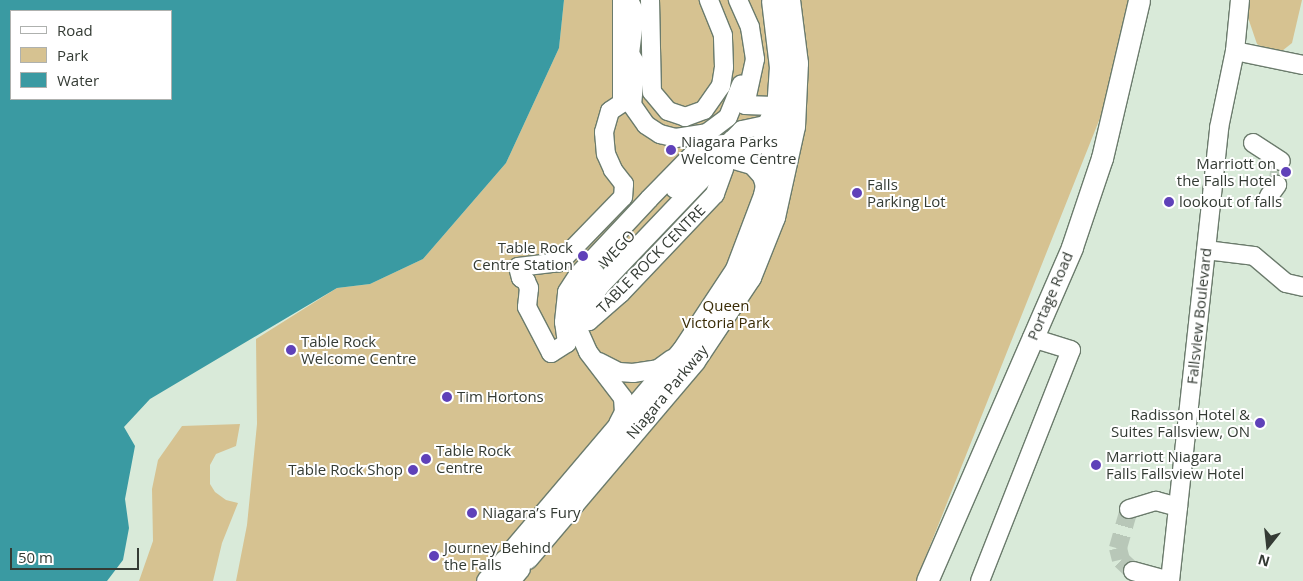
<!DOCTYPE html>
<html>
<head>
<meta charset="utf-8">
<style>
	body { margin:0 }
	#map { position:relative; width:1303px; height:581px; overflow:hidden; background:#d9ead9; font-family:"Open Sans",sans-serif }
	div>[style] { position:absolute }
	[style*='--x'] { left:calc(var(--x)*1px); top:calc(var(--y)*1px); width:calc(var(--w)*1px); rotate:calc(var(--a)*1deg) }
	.green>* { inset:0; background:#d6c291 }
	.water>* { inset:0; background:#3a9aa2 }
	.minor-tunnel>* { height:18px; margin-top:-9px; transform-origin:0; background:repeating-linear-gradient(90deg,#b8c7b8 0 18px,transparent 0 27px) }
	.roads { filter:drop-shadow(1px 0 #6b7b6c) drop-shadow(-1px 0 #6b7b6c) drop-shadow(0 1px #6b7b6c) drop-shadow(0 -1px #6b7b6c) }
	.minor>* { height:18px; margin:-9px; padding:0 9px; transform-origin:9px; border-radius:9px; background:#fff }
	.major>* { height:21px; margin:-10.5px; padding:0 10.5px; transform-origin:10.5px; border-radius:10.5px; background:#fff }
	.dots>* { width:14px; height:14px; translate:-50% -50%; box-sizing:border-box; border:2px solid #fff; border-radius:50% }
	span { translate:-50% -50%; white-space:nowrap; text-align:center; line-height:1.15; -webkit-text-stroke:4px #fff; paint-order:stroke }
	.poi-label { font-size:15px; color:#343b34 }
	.left { translate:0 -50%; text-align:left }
	.right { translate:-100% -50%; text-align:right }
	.street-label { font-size:15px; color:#343b34 }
	.park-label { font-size:15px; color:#392b05 }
	.legend { position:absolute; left:10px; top:10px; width:162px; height:90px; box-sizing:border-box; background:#fff; border:1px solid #aeb1ae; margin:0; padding:6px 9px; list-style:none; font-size:15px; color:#343b34 }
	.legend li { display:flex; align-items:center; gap:10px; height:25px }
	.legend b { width:25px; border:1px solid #aeb1ae }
	.north { position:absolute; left:1243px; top:521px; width:50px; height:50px; -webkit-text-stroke:4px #fff; paint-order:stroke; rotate:196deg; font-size:14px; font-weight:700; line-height:20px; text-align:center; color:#343b34 }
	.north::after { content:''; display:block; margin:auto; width:18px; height:22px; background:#343b34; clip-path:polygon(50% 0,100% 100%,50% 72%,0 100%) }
	.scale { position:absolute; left:10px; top:548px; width:129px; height:22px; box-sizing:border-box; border:2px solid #343b34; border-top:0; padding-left:6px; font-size:15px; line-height:18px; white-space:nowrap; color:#343b34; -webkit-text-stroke:4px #fff; paint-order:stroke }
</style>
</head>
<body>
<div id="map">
	<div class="green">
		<i style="clip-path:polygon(564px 0,1128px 0,1102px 113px,916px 581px,236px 581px,247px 525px,257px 424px,256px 339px,337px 288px,370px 284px,423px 259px,506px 163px,559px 48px)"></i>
		<i style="clip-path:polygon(1242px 0,1302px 0,1292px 43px,1277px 55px,1257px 44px)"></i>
		<i style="clip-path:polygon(240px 424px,236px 446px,216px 454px,210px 465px,210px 484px,215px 492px,226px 500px,238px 503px,222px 543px,213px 581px,139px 581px,153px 541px,152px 489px,158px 460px,182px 426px)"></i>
	</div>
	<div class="water">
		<i style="clip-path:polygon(evenodd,0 0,564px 0,559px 48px,506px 163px,423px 259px,370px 284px,337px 288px,150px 399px,124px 427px,135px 446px,125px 499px,129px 528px,123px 560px,107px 581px,0 581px,0 0,11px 11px,171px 11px,171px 99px,11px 99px,11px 11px)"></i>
	</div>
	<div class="minor-tunnel">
		<i style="--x:1277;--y:185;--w:24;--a:-81"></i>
		<i style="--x:1129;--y:509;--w:41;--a:105.8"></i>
		<i style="--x:1118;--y:548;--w:12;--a:76"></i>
		<i style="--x:1121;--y:560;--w:16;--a:43"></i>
	</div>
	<div class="roads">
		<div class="minor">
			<i style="--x:622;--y:0;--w:103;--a:90"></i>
			<i style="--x:622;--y:103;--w:14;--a:146"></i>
			<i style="--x:610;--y:111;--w:22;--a:106"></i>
			<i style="--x:604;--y:132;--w:22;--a:85"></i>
			<i style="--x:606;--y:154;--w:17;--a:66"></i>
			<i style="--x:613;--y:170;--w:18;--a:52"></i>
			<i style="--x:624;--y:184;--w:13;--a:94"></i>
			<i style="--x:623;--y:197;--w:91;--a:134.1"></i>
			<i style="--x:560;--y:262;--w:42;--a:173.2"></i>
			<i style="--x:518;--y:267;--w:11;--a:75"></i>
			<i style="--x:521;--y:278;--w:6;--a:31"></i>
			<i style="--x:526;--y:281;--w:8;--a:67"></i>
			<i style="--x:529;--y:288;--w:19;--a:96"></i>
			<i style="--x:527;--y:307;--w:52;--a:62.4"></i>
			<i style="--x:551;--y:353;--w:19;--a:-32"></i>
			<i style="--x:567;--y:343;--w:21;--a:-98"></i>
			<i style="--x:564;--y:322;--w:30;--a:-84"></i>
			<i style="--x:567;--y:292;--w:20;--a:-57"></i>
			<i style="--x:578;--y:275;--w:104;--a:-46.9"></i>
			<i style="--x:649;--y:199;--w:63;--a:-45.6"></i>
			<i style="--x:693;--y:154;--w:23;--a:-23"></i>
			<i style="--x:714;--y:145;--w:20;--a:-6"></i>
			<i style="--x:734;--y:143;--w:4;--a:-124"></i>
			<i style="--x:732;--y:140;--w:14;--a:-45"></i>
			<i style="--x:742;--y:130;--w:25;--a:-12"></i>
			<i style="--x:766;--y:125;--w:8;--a:-60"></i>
			<i style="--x:770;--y:118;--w:13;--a:-72"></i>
			<i style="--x:774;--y:106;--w:29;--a:-178"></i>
			<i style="--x:745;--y:105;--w:47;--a:-77.7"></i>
			<i style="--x:755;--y:59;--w:32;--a:-99"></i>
			<i style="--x:750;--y:27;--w:30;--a:-114"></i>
			<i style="--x:629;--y:0;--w:14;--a:65"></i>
			<i style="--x:635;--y:13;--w:41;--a:97"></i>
			<i style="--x:630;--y:54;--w:12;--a:59"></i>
			<i style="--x:636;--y:64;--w:41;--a:95.6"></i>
			<i style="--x:632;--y:105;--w:24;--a:55"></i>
			<i style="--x:646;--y:125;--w:17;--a:33"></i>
			<i style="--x:660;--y:134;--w:16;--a:14"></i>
			<i style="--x:676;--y:138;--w:31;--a:-9"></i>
			<i style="--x:707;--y:133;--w:26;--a:-37"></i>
			<i style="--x:728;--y:117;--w:35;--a:-68"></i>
			<i style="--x:650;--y:0;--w:92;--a:88.8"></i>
			<i style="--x:652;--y:92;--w:25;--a:50"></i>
			<i style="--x:668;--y:111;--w:18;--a:19"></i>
			<i style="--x:685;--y:117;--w:20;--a:-20"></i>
			<i style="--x:704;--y:110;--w:29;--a:-55"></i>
			<i style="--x:721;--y:86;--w:19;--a:-81"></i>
			<i style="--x:724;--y:67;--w:32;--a:-92"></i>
			<i style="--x:723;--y:35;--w:38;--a:-112"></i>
			<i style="--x:1235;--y:51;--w:69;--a:11.6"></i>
			<i style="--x:1253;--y:143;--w:33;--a:33"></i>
			<i style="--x:725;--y:156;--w:33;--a:-18"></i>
			<i style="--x:756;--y:146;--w:31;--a:-36"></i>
			<i style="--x:724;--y:169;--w:27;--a:110"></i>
			<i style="--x:715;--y:194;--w:137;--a:133.5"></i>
			<i style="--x:621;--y:293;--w:43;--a:138.8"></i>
			<i style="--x:589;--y:321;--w:25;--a:-81"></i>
			<i style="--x:593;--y:296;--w:14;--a:-54"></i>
			<i style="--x:601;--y:285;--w:151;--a:-46.3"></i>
			<i style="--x:705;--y:176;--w:20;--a:-20"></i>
			<i style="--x:675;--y:189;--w:38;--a:-42"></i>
			<i style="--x:703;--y:164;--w:22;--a:-18"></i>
			<i style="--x:724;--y:157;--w:29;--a:16"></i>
			<i style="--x:752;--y:165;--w:15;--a:48"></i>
			<i style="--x:762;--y:176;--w:17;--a:73"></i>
			<i style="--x:1269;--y:196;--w:14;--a:-54"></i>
			<i style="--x:1206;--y:250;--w:48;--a:7.1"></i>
			<i style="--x:1254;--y:256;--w:42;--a:40.2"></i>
			<i style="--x:1286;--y:283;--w:17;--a:13"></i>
			<i style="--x:595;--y:273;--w:29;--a:124"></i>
			<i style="--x:579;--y:297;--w:30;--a:94"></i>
			<i style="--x:577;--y:327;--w:27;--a:66"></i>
			<i style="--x:588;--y:352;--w:58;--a:52.7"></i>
			<i style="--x:623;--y:398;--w:14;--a:86"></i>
			<i style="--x:624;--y:412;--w:13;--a:117"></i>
			<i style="--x:599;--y:362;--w:22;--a:27"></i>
			<i style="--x:619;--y:372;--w:14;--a:4"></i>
			<i style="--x:633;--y:373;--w:25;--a:-9"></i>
			<i style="--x:658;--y:369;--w:17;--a:-36"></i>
			<i style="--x:1129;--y:509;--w:28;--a:-17"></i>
			<i style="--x:1156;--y:501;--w:23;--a:15"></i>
			<i style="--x:1133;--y:571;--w:38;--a:15"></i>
			<i style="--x:980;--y:581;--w:248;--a:-68.5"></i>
			<i style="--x:1071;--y:350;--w:41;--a:-162.9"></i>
			<i style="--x:1170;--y:581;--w:456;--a:-83.8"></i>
			<i style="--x:1219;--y:128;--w:79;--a:-78.3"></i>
			<i style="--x:1235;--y:51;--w:51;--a:-84.4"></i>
		</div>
		<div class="major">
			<i style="--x:513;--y:550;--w:261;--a:-49.7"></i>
			<i style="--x:682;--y:351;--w:98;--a:-56.6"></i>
			<i style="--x:736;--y:269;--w:79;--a:-69.3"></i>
			<i style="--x:764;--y:195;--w:58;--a:-79.1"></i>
			<i style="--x:775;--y:138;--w:71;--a:-86"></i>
			<i style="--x:780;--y:67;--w:67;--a:-96.8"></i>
			<i style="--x:527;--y:558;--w:258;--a:-49.7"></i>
			<i style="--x:694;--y:361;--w:101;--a:-56.3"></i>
			<i style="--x:750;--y:277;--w:65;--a:-68.2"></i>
			<i style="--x:774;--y:217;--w:93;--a:-77.6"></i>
			<i style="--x:794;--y:126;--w:63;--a:-87.3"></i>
			<i style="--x:797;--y:63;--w:64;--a:-97.2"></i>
			<i style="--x:487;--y:581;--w:28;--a:-49"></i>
			<i style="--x:508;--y:581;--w:17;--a:-50"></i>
			<i style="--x:927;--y:581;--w:364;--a:-66.5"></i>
			<i style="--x:1072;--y:247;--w:94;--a:-71.4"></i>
			<i style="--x:1102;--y:158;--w:162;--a:-76.8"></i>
		</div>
	</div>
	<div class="dots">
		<i style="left:671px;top:150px;background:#5f41b9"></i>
		<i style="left:1286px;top:172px;background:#5f41b9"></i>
		<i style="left:857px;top:193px;background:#5f41b9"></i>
		<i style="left:1169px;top:202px;background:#5f41b9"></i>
		<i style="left:583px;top:256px;background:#5f41b9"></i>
		<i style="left:291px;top:350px;background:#5f41b9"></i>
		<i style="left:447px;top:397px;background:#5f41b9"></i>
		<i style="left:1260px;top:423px;background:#5f41b9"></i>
		<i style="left:426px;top:459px;background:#5f41b9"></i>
		<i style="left:1096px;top:465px;background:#5f41b9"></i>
		<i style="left:413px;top:470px;background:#5f41b9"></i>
		<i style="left:472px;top:513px;background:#5f41b9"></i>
		<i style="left:434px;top:556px;background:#5f41b9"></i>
	</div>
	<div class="poi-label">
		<span class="left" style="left:681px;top:150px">Niagara Parks<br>Welcome Centre</span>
		<span class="right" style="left:1276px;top:172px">Marriott on<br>the Falls Hotel</span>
		<span class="left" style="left:867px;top:193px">Falls<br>Parking Lot</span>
		<span class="left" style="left:1179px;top:202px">lookout of falls</span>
		<span class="right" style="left:573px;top:256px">Table Rock<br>Centre Station</span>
		<span class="left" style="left:301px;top:350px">Table Rock<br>Welcome Centre</span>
		<span class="left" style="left:457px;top:397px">Tim Hortons</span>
		<span class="right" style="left:1250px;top:423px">Radisson Hotel &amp;<br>Suites Fallsview, ON</span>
		<span class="left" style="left:436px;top:459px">Table Rock<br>Centre</span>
		<span class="left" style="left:1106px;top:465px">Marriott Niagara<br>Falls Fallsview Hotel</span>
		<span class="right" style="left:403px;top:470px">Table Rock Shop</span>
		<span class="left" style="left:482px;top:513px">Niagara’s Fury</span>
		<span class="left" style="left:444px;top:556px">Journey Behind<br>the Falls</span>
	</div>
	<div class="street-label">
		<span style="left:617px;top:249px;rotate:-47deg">WEGO</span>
		<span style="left:651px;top:259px;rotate:-45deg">TABLE ROCK CENTRE</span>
		<span style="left:1050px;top:296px;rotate:-67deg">Portage Road</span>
		<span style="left:1199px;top:316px;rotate:-84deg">Fallsview Boulevard</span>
		<span style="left:667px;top:392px;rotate:-50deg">Niagara Parkway</span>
	</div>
	<div class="park-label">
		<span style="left:726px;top:314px">Queen<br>Victoria Park</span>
	</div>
	<ul class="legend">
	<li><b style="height:6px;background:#fff"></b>Road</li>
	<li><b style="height:14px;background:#d6c291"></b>Park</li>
	<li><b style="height:14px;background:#3a9aa2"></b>Water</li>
	</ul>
	<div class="north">N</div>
	<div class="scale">50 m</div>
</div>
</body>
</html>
